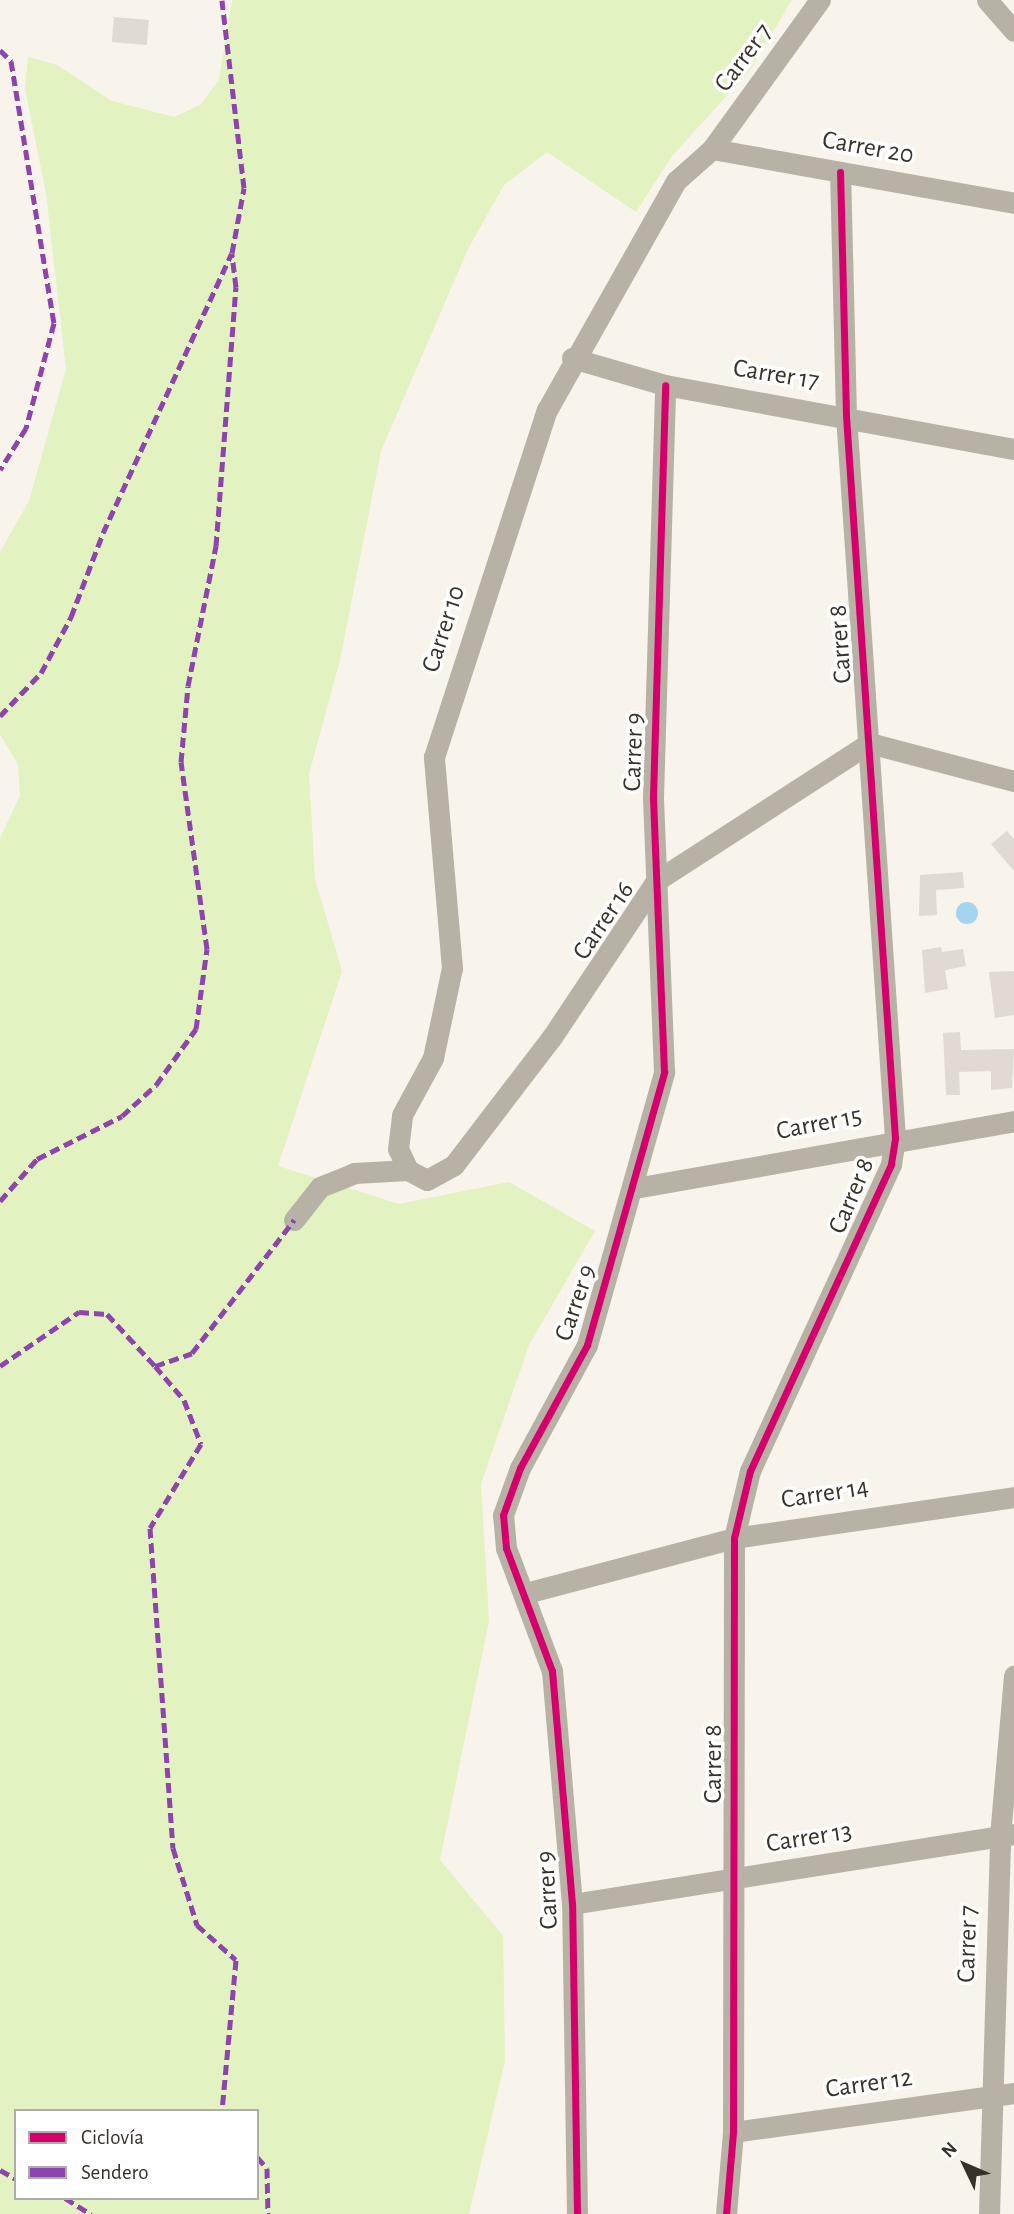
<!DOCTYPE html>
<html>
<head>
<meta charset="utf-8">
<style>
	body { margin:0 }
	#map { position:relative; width:1014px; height:2214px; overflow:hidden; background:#f8f3eb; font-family:"Alegreya Sans",sans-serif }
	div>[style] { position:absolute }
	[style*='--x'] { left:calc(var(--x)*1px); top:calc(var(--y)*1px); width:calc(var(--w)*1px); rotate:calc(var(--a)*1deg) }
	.green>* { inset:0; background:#e2f2c1 }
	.water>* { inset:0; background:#a3d5f0 }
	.round { border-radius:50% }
	.building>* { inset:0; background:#e1d9d3; transform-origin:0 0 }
	.street>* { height:21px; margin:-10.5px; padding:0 10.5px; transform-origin:10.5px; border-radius:10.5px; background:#b7b2a5 }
	.quiet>* { height:5px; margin-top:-2.5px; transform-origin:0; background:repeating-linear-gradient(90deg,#8e44ad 0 10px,transparent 0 15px) }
	.cycleway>* { height:7px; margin:-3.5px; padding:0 3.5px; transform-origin:3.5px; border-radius:3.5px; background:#d6006c }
	span { translate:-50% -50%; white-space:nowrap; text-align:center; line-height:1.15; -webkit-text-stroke:7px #fff; paint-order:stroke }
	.street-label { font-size:26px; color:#383229 }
	.legend { position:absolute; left:14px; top:2109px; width:245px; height:91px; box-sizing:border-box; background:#fff; border:2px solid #afada9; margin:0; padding:9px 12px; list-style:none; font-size:21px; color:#383229 }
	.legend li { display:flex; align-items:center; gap:14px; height:35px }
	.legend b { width:35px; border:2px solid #afada9 }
	.north { position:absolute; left:930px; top:2130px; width:70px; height:70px; -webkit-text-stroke:5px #fff; paint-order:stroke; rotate:314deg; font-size:19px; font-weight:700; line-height:28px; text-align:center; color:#383229 }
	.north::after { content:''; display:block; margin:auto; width:24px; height:32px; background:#383229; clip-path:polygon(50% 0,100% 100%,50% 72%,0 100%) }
</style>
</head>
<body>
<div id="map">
	<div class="green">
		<i style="clip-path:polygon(evenodd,232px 0,792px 0,751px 69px,672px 156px,636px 212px,547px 152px,504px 185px,468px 249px,381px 451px,340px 660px,309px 774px,315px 879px,342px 971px,278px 1166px,399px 1204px,509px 1182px,595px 1231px,529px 1345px,481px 1484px,489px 1621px,440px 1860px,503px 1936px,505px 2061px,469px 2214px,0 2214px,0 838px,20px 796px,18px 765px,0 734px,0 552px,29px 501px,66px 369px,46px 193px,25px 89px,28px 57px,57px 65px,112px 101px,174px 117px,200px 105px,219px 80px,232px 0,16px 2111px,257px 2111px,257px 2198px,16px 2198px,16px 2111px)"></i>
	</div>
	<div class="water">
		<i class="round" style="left:956px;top:902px;width:22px;height:22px"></i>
	</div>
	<div class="building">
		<i style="left:114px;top:17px;width:35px;height:25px;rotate:5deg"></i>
		<i style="clip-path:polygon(1007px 831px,1014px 839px,1014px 871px,991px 844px)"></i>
		<i style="clip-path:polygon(963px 872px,964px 888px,936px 890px,937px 915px,919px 916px,920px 875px)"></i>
		<i style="clip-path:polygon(941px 947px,942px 952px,963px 949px,966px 966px,945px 970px,948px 989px,925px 993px,922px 950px)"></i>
		<i style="clip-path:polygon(1014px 971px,1014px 1015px,995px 1018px,989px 972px)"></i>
		<i style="clip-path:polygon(960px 1032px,961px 1050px,1014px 1049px,1012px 1088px,991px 1090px,991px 1071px,959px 1072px,960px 1095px,946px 1095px,943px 1033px)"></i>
	</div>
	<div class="street">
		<i style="--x:987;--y:0;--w:41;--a:48.9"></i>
		<i style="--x:712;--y:149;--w:307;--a:10.1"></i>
		<i style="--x:572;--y:358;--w:97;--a:16.2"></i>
		<i style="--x:665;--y:385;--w:355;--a:10.4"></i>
		<i style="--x:408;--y:1170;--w:23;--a:-115"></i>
		<i style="--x:398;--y:1149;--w:34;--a:-83"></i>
		<i style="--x:402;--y:1115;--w:65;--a:-61.5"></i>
		<i style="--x:433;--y:1058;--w:92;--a:-78.1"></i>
		<i style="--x:452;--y:968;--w:212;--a:-94.9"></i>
		<i style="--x:434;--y:757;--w:365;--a:-72"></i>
		<i style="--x:547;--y:410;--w:263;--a:-60.6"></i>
		<i style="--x:676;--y:181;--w:48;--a:-41.6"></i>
		<i style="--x:712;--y:149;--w:184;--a:-54.1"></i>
		<i style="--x:408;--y:1170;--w:21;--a:28"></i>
		<i style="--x:427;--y:1180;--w:31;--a:-29"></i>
		<i style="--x:454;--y:1165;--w:161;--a:-52.6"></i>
		<i style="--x:552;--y:1037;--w:187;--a:-56.3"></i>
		<i style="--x:656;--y:881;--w:254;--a:-32.9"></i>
		<i style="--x:869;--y:743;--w:150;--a:14.7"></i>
		<i style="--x:635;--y:1188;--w:385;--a:-10"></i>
		<i style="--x:294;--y:1220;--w:42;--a:-51.8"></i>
		<i style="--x:320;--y:1187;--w:37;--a:-22"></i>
		<i style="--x:354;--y:1173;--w:54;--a:-3.2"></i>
		<i style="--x:526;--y:1593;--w:215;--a:-14.8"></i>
		<i style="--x:734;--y:1538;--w:283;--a:-8.3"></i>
		<i style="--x:572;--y:1904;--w:446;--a:-9"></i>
		<i style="--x:733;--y:2132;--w:284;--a:-7.9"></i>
		<i style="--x:577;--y:2214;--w:310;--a:-90.9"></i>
		<i style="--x:572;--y:1904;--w:234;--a:-94.9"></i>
		<i style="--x:552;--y:1671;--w:131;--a:-110.5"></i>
		<i style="--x:506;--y:1548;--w:33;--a:-95"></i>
		<i style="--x:503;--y:1515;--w:50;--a:-70.1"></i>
		<i style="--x:520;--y:1468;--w:140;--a:-61.4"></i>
		<i style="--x:587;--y:1345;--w:284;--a:-74.2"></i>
		<i style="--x:664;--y:1072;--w:275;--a:-92.3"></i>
		<i style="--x:653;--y:797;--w:412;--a:-88.3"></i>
		<i style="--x:726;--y:2214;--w:82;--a:-85.1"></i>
		<i style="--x:733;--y:2132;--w:594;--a:-89.9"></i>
		<i style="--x:734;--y:1538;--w:69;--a:-76.6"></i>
		<i style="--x:750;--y:1471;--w:338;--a:-65.3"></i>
		<i style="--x:891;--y:1164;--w:26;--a:-81"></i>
		<i style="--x:895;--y:1138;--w:725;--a:-93.88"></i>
		<i style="--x:846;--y:415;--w:243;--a:-91.4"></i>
		<i style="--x:989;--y:2214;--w:378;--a:-88.3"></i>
		<i style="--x:1000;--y:1836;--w:161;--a:-85"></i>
	</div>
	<div class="quiet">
		<i style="--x:0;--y:50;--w:16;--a:45"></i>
		<i style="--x:11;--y:61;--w:266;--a:80.7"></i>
		<i style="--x:54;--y:323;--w:109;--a:104.9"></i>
		<i style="--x:26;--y:428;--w:49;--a:121.8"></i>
		<i style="--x:0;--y:716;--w:59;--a:-46.4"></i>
		<i style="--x:41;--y:673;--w:64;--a:-61.8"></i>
		<i style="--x:71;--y:617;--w:90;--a:-69.1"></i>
		<i style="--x:103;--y:533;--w:308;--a:-65.3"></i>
		<i style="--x:232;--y:253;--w:66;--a:-79.5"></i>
		<i style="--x:244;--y:188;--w:189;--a:-96.7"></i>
		<i style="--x:0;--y:1201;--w:56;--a:-48.6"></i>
		<i style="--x:37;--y:1159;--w:95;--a:-26.8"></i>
		<i style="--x:122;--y:1116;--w:46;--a:-42.4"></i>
		<i style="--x:156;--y:1085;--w:69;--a:-54.5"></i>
		<i style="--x:196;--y:1029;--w:81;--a:-82.2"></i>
		<i style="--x:207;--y:949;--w:189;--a:-97.9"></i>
		<i style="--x:181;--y:762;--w:76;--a:-84.7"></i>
		<i style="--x:188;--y:686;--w:143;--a:-78.7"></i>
		<i style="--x:216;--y:546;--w:260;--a:-85.6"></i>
		<i style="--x:236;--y:287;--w:34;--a:-97"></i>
		<i style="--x:0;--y:1366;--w:96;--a:-34.4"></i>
		<i style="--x:79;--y:1312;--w:28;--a:4"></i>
		<i style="--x:107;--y:1314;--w:71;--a:47.3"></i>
		<i style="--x:155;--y:1366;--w:39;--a:-19"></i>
		<i style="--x:192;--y:1353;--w:168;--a:-52.5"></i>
		<i style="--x:155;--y:1366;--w:45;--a:49.5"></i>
		<i style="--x:184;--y:1400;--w:47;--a:68.9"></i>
		<i style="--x:201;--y:1444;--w:98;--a:121.3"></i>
		<i style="--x:150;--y:1528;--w:321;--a:85.9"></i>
		<i style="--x:173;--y:1848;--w:81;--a:72.7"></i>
		<i style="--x:197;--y:1925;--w:52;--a:41.9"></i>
		<i style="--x:236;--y:1960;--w:152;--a:95.3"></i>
		<i style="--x:257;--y:2157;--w:15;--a:48"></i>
		<i style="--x:267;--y:2168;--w:46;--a:88.8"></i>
		<i style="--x:0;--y:2170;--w:18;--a:29"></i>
		<i style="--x:65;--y:2198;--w:31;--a:32"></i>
	</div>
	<div class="cycleway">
		<i style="--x:577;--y:2214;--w:310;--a:-90.9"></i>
		<i style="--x:572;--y:1904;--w:234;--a:-94.9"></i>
		<i style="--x:552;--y:1671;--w:131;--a:-110.5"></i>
		<i style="--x:506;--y:1548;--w:33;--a:-95"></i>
		<i style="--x:503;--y:1515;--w:50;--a:-70.1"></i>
		<i style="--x:520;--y:1468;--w:140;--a:-61.4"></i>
		<i style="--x:587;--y:1345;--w:284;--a:-74.2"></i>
		<i style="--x:664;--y:1072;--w:275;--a:-92.3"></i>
		<i style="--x:653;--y:797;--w:412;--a:-88.3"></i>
		<i style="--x:726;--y:2214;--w:82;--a:-85.1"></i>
		<i style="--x:733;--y:2132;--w:594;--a:-89.9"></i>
		<i style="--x:734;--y:1538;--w:69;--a:-76.6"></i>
		<i style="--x:750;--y:1471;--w:338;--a:-65.3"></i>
		<i style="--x:891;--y:1164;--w:26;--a:-81"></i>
		<i style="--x:895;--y:1138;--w:725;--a:-93.88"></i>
		<i style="--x:846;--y:415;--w:243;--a:-91.4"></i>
	</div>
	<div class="street-label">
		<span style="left:744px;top:58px;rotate:-53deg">Carrer 7</span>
		<span style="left:868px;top:148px;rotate:10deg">Carrer 20</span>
		<span style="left:776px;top:375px;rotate:9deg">Carrer 17</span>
		<span style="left:444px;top:629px;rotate:-72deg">Carrer 10</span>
		<span style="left:841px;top:644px;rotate:-94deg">Carrer 8</span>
		<span style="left:634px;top:752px;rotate:-88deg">Carrer 9</span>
		<span style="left:604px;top:921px;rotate:-56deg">Carrer 16</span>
		<span style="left:819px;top:1124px;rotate:-11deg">Carrer 15</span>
		<span style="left:852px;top:1196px;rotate:-67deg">Carrer 8</span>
		<span style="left:576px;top:1303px;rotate:-71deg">Carrer 9</span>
		<span style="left:825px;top:1494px;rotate:-9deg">Carrer 14</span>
		<span style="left:714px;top:1764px;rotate:-90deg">Carrer 8</span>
		<span style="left:809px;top:1838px;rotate:-9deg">Carrer 13</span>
		<span style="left:548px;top:1890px;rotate:-93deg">Carrer 9</span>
		<span style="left:968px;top:1944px;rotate:-88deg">Carrer 7</span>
		<span style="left:869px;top:2084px;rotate:-8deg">Carrer 12</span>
	</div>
	<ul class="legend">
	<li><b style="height:9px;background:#d6006c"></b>Ciclovía</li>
	<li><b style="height:9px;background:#8e44ad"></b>Sendero</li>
	</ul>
	<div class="north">N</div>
</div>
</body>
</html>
